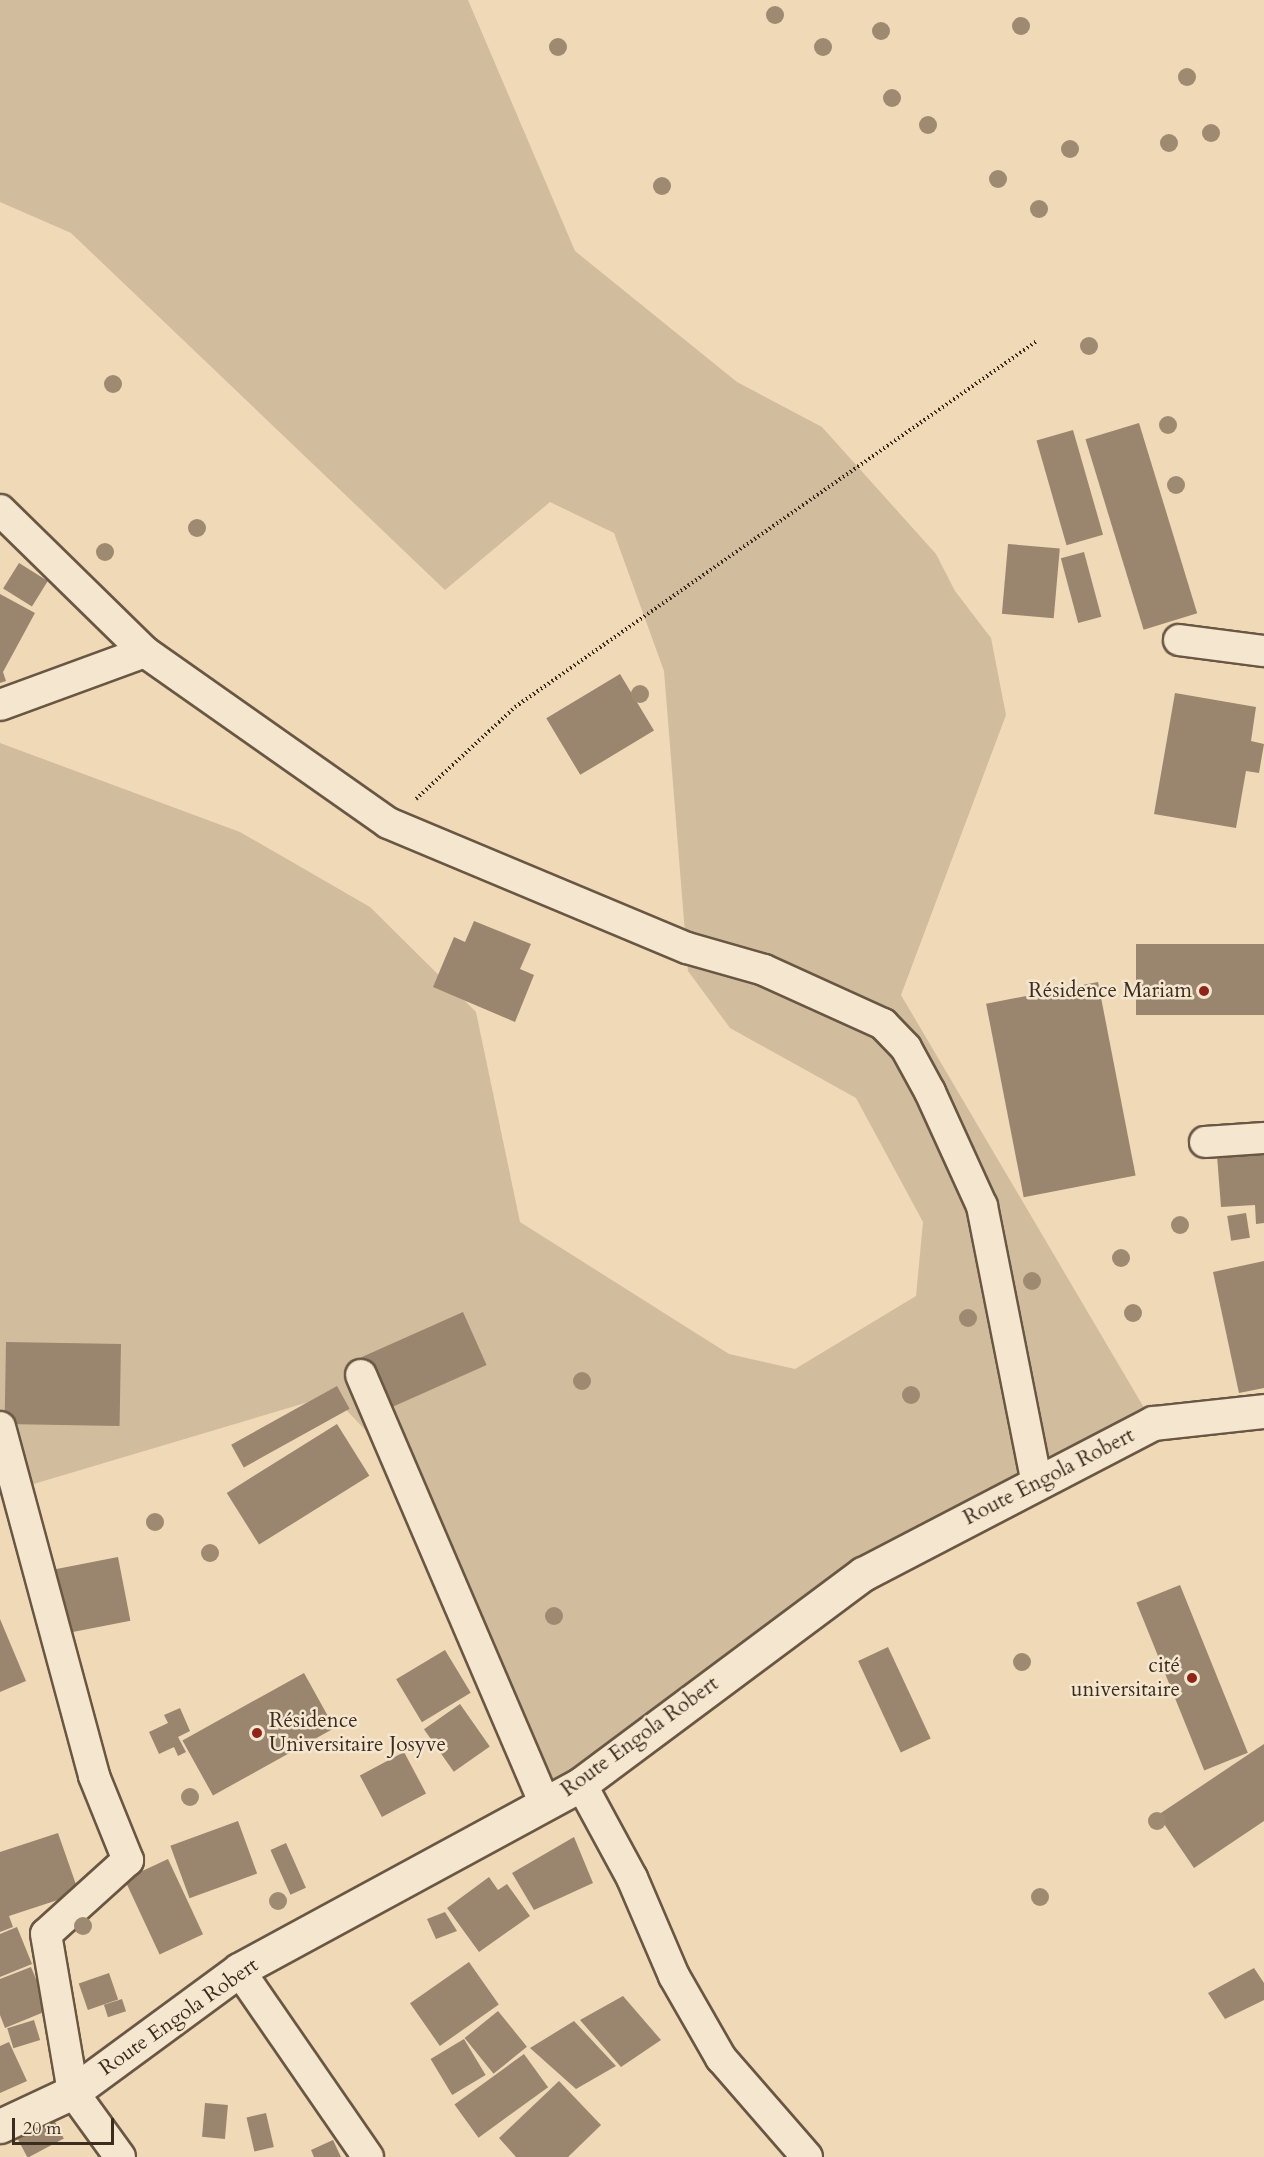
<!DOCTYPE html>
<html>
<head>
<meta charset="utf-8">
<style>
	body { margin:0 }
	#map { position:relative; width:1264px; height:2157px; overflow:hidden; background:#f0d9b7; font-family:Cardo,serif }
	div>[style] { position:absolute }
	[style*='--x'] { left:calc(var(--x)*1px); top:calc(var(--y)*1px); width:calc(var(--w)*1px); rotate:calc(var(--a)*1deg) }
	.green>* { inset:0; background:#d1bc9d }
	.building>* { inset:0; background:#9a866e; transform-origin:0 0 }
	.path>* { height:4px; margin-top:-2px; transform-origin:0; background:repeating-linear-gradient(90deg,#3c2c1e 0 1.5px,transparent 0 4.5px) }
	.roads { filter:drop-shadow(2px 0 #695744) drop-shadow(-2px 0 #695744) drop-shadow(0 2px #695744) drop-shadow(0 -2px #695744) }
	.street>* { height:30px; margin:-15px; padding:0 15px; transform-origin:15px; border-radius:15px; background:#f5e6d0 }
	.secondary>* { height:33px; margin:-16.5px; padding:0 16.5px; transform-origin:16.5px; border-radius:16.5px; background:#f5e6d0 }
	.trees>* { width:18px; height:18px; margin:-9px; border-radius:50%; background:#9e8a71 }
	.dots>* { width:16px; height:16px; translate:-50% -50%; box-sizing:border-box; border:3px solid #f5e6d0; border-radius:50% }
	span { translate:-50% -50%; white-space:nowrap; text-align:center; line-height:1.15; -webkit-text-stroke:5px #f5e6d0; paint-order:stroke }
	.poi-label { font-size:21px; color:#3c2c1e }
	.right { translate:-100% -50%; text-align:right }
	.left { translate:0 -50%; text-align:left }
	.street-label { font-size:21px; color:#3c2c1e }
	.scale { position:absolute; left:12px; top:2118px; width:102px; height:27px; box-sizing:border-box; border:3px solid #3c2c1e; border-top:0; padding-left:8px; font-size:18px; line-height:21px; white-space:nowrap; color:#3c2c1e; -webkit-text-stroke:4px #f5e6d0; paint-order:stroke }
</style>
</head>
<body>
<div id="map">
	<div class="green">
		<i style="clip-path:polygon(0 0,468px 0,575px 251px,737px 382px,822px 427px,936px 554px,955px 591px,991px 638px,1006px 715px,901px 995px,1153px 1423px,863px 1574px,546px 1797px,410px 1477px,332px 1395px,0 1494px,0 743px,240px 832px,370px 907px,476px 1012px,520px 1222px,729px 1354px,795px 1369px,916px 1296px,923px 1222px,856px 1098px,730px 1028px,688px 971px,664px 671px,614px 533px,550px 502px,445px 590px,71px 233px,0 202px)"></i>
	</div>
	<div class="building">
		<i style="left:1139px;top:423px;width:199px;height:56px;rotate:73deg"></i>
		<i style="left:1073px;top:430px;width:109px;height:38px;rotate:74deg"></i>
		<i style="left:1008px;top:544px;width:52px;height:70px;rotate:5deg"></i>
		<i style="left:1084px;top:552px;width:67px;height:24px;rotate:75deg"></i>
		<i style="left:19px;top:563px;width:34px;height:30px;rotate:32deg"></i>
		<i style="clip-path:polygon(0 594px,35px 613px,3px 672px,6px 681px,0 683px)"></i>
		<i style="left:620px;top:674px;width:66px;height:86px;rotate:59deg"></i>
		<i style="clip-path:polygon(1175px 693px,1256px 707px,1251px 741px,1264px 744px,1259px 773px,1246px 771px,1236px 828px,1154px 814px)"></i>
		<i style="clip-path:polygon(474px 921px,531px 944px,520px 969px,534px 975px,515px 1022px,433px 987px,454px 937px,465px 942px)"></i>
		<i style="left:1264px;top:944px;width:71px;height:128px;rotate:90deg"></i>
		<i style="left:1098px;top:982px;width:197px;height:114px;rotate:79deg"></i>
		<i style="clip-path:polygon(1264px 1153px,1264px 1223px,1256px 1224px,1255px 1205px,1221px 1207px,1217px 1156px)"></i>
		<i style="left:1246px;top:1213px;width:25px;height:19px;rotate:81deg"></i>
		<i style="clip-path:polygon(1264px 1261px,1264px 1388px,1239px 1393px,1213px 1272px)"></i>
		<i style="left:463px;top:1312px;width:58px;height:115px;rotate:66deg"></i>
		<i style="left:6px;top:1342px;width:115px;height:82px;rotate:1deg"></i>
		<i style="left:337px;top:1386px;width:26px;height:121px;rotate:61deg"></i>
		<i style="left:337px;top:1424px;width:61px;height:130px;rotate:58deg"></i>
		<i style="left:118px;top:1557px;width:65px;height:77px;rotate:79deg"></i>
		<i style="left:1180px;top:1585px;width:181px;height:47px;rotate:68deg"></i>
		<i style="clip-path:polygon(0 1619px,26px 1681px,0 1692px)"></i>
		<i style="left:888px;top:1647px;width:101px;height:33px;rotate:65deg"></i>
		<i style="left:445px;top:1650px;width:50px;height:57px;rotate:59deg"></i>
		<i style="left:304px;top:1673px;width:63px;height:139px;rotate:61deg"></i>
		<i style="left:460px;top:1704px;width:52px;height:44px;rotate:55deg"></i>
		<i style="clip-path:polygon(180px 1708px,190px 1731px,178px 1737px,186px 1752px,178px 1756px,174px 1747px,159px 1754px,149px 1732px,168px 1723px,164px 1715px)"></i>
		<i style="clip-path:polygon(1264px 1744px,1264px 1821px,1194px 1868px,1158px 1815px)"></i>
		<i style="left:404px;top:1752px;width:47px;height:50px;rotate:62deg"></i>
		<i style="left:238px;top:1821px;width:56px;height:72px;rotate:70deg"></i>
		<i style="clip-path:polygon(58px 1833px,79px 1893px,9px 1916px,13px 1927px,0 1932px,0 1852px)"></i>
		<i style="clip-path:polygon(574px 1837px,593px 1883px,534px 1910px,512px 1873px)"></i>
		<i style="left:286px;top:1843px;width:49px;height:17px;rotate:66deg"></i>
		<i style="left:168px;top:1859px;width:83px;height:48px;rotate:65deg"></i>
		<i style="clip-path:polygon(489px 1877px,498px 1890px,507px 1884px,530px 1916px,479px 1952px,447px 1908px)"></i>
		<i style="clip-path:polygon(445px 1912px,457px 1931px,436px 1939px,427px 1919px)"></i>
		<i style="clip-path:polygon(17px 1927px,32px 1964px,0 1977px,0 1934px)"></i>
		<i style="left:469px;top:1962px;width:52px;height:72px;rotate:55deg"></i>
		<i style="clip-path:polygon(31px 1967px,49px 2010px,5px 2028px,0 2015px,0 1979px)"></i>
		<i style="clip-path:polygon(1254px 1968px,1264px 1983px,1264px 2000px,1225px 2019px,1208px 1993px)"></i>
		<i style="left:109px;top:1973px;width:28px;height:32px;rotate:71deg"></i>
		<i style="clip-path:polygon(623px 1996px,661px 2040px,621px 2067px,580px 2020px)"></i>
		<i style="left:122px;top:1999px;width:13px;height:19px;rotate:72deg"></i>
		<i style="left:498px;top:2011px;width:46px;height:43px;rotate:51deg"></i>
		<i style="left:34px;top:2020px;width:21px;height:28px;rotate:73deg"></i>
		<i style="clip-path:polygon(574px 2021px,616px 2066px,576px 2089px,530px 2048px)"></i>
		<i style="left:464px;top:2039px;width:42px;height:39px;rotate:59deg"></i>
		<i style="clip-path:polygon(9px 2042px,27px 2081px,0 2093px,0 2046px)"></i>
		<i style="left:524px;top:2054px;width:41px;height:86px;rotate:54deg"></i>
		<i style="clip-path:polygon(559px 2081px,601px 2125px,568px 2157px,516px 2157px,499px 2138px)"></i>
		<i style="left:205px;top:2103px;width:23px;height:34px;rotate:5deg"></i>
		<i style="left:266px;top:2113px;width:35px;height:20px;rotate:77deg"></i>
		<i style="left:54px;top:2120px;width:21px;height:41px;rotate:62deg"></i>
		<i style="clip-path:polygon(333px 2140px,341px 2157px,314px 2157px,311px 2150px)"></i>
	</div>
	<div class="path">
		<i style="--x:416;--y:799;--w:135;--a:-42.9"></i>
		<i style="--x:515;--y:707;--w:638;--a:-35.04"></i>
	</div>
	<div class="roads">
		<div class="street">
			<i style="--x:0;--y:510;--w:203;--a:44.4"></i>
			<i style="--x:145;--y:652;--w:297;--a:35.1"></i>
			<i style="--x:388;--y:823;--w:324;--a:22.7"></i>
			<i style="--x:687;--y:948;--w:80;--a:15.9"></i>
			<i style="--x:764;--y:970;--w:131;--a:24.4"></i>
			<i style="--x:883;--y:1024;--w:33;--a:46"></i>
			<i style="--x:906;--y:1048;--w:50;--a:61.4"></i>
			<i style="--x:930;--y:1092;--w:125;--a:65.5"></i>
			<i style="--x:982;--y:1206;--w:282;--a:78.8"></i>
			<i style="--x:1179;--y:640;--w:86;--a:7.4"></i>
			<i style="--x:0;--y:705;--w:154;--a:-20.1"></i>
			<i style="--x:1205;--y:1142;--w:59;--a:-3.9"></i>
			<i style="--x:361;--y:1375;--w:467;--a:66.8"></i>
			<i style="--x:0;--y:1427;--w:361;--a:74.9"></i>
			<i style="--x:94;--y:1776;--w:91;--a:68"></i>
			<i style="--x:128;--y:1860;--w:110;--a:137.9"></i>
			<i style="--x:46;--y:1934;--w:160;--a:80.3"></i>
			<i style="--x:73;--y:2092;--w:80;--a:54.1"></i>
			<i style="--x:581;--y:1784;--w:107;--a:61.5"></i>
			<i style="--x:632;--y:1878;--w:107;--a:66.8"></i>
			<i style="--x:674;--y:1976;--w:95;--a:60.2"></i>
			<i style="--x:721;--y:2058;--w:131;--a:49"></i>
			<i style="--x:239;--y:1970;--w:227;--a:55.4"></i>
		</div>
		<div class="secondary">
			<i style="--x:0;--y:2126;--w:81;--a:-25"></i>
			<i style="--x:73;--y:2092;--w:206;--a:-36.3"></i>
			<i style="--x:239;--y:1970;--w:389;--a:-28.5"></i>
			<i style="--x:581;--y:1784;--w:352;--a:-36.7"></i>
			<i style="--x:863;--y:1574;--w:327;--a:-27.5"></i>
			<i style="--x:1153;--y:1423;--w:112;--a:-6.2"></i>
		</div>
	</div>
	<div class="trees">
		<i style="left:775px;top:15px"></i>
		<i style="left:1021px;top:26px"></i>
		<i style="left:881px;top:31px"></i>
		<i style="left:558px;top:47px"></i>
		<i style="left:823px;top:47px"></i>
		<i style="left:1187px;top:77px"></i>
		<i style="left:892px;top:98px"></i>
		<i style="left:928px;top:125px"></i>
		<i style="left:1211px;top:133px"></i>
		<i style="left:1169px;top:143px"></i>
		<i style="left:1070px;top:149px"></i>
		<i style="left:998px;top:179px"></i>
		<i style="left:662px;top:186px"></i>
		<i style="left:1039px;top:209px"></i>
		<i style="left:1089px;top:346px"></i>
		<i style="left:113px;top:384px"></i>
		<i style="left:1168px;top:425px"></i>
		<i style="left:1176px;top:485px"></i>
		<i style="left:197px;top:528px"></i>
		<i style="left:105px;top:552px"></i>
		<i style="left:640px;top:694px"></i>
		<i style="left:1180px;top:1225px"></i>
		<i style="left:1121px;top:1258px"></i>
		<i style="left:1032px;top:1281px"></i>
		<i style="left:1133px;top:1313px"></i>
		<i style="left:968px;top:1318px"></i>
		<i style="left:582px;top:1381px"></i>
		<i style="left:911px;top:1395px"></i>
		<i style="left:155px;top:1522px"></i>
		<i style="left:210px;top:1553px"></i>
		<i style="left:554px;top:1616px"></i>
		<i style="left:1022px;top:1662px"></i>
		<i style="left:190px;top:1797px"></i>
		<i style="left:1157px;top:1821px"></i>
		<i style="left:1040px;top:1897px"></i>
		<i style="left:278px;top:1901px"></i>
		<i style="left:83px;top:1926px"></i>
	</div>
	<div class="dots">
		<i style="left:1204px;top:991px;background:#8f2418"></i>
		<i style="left:1192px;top:1678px;background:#8f2418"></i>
		<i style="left:257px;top:1733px;background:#8f2418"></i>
	</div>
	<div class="poi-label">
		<span class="right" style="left:1192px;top:991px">Résidence Mariam</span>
		<span class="right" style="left:1180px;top:1678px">cité<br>universitaire</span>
		<span class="left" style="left:269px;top:1733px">Résidence<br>Universitaire Josyve</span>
	</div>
	<div class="street-label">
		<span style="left:1049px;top:1477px;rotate:-27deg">Route Engola Robert</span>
		<span style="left:640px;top:1737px;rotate:-36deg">Route Engola Robert</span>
		<span style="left:179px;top:2017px;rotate:-35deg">Route Engola Robert</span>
	</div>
	<div class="scale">20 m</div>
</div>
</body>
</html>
